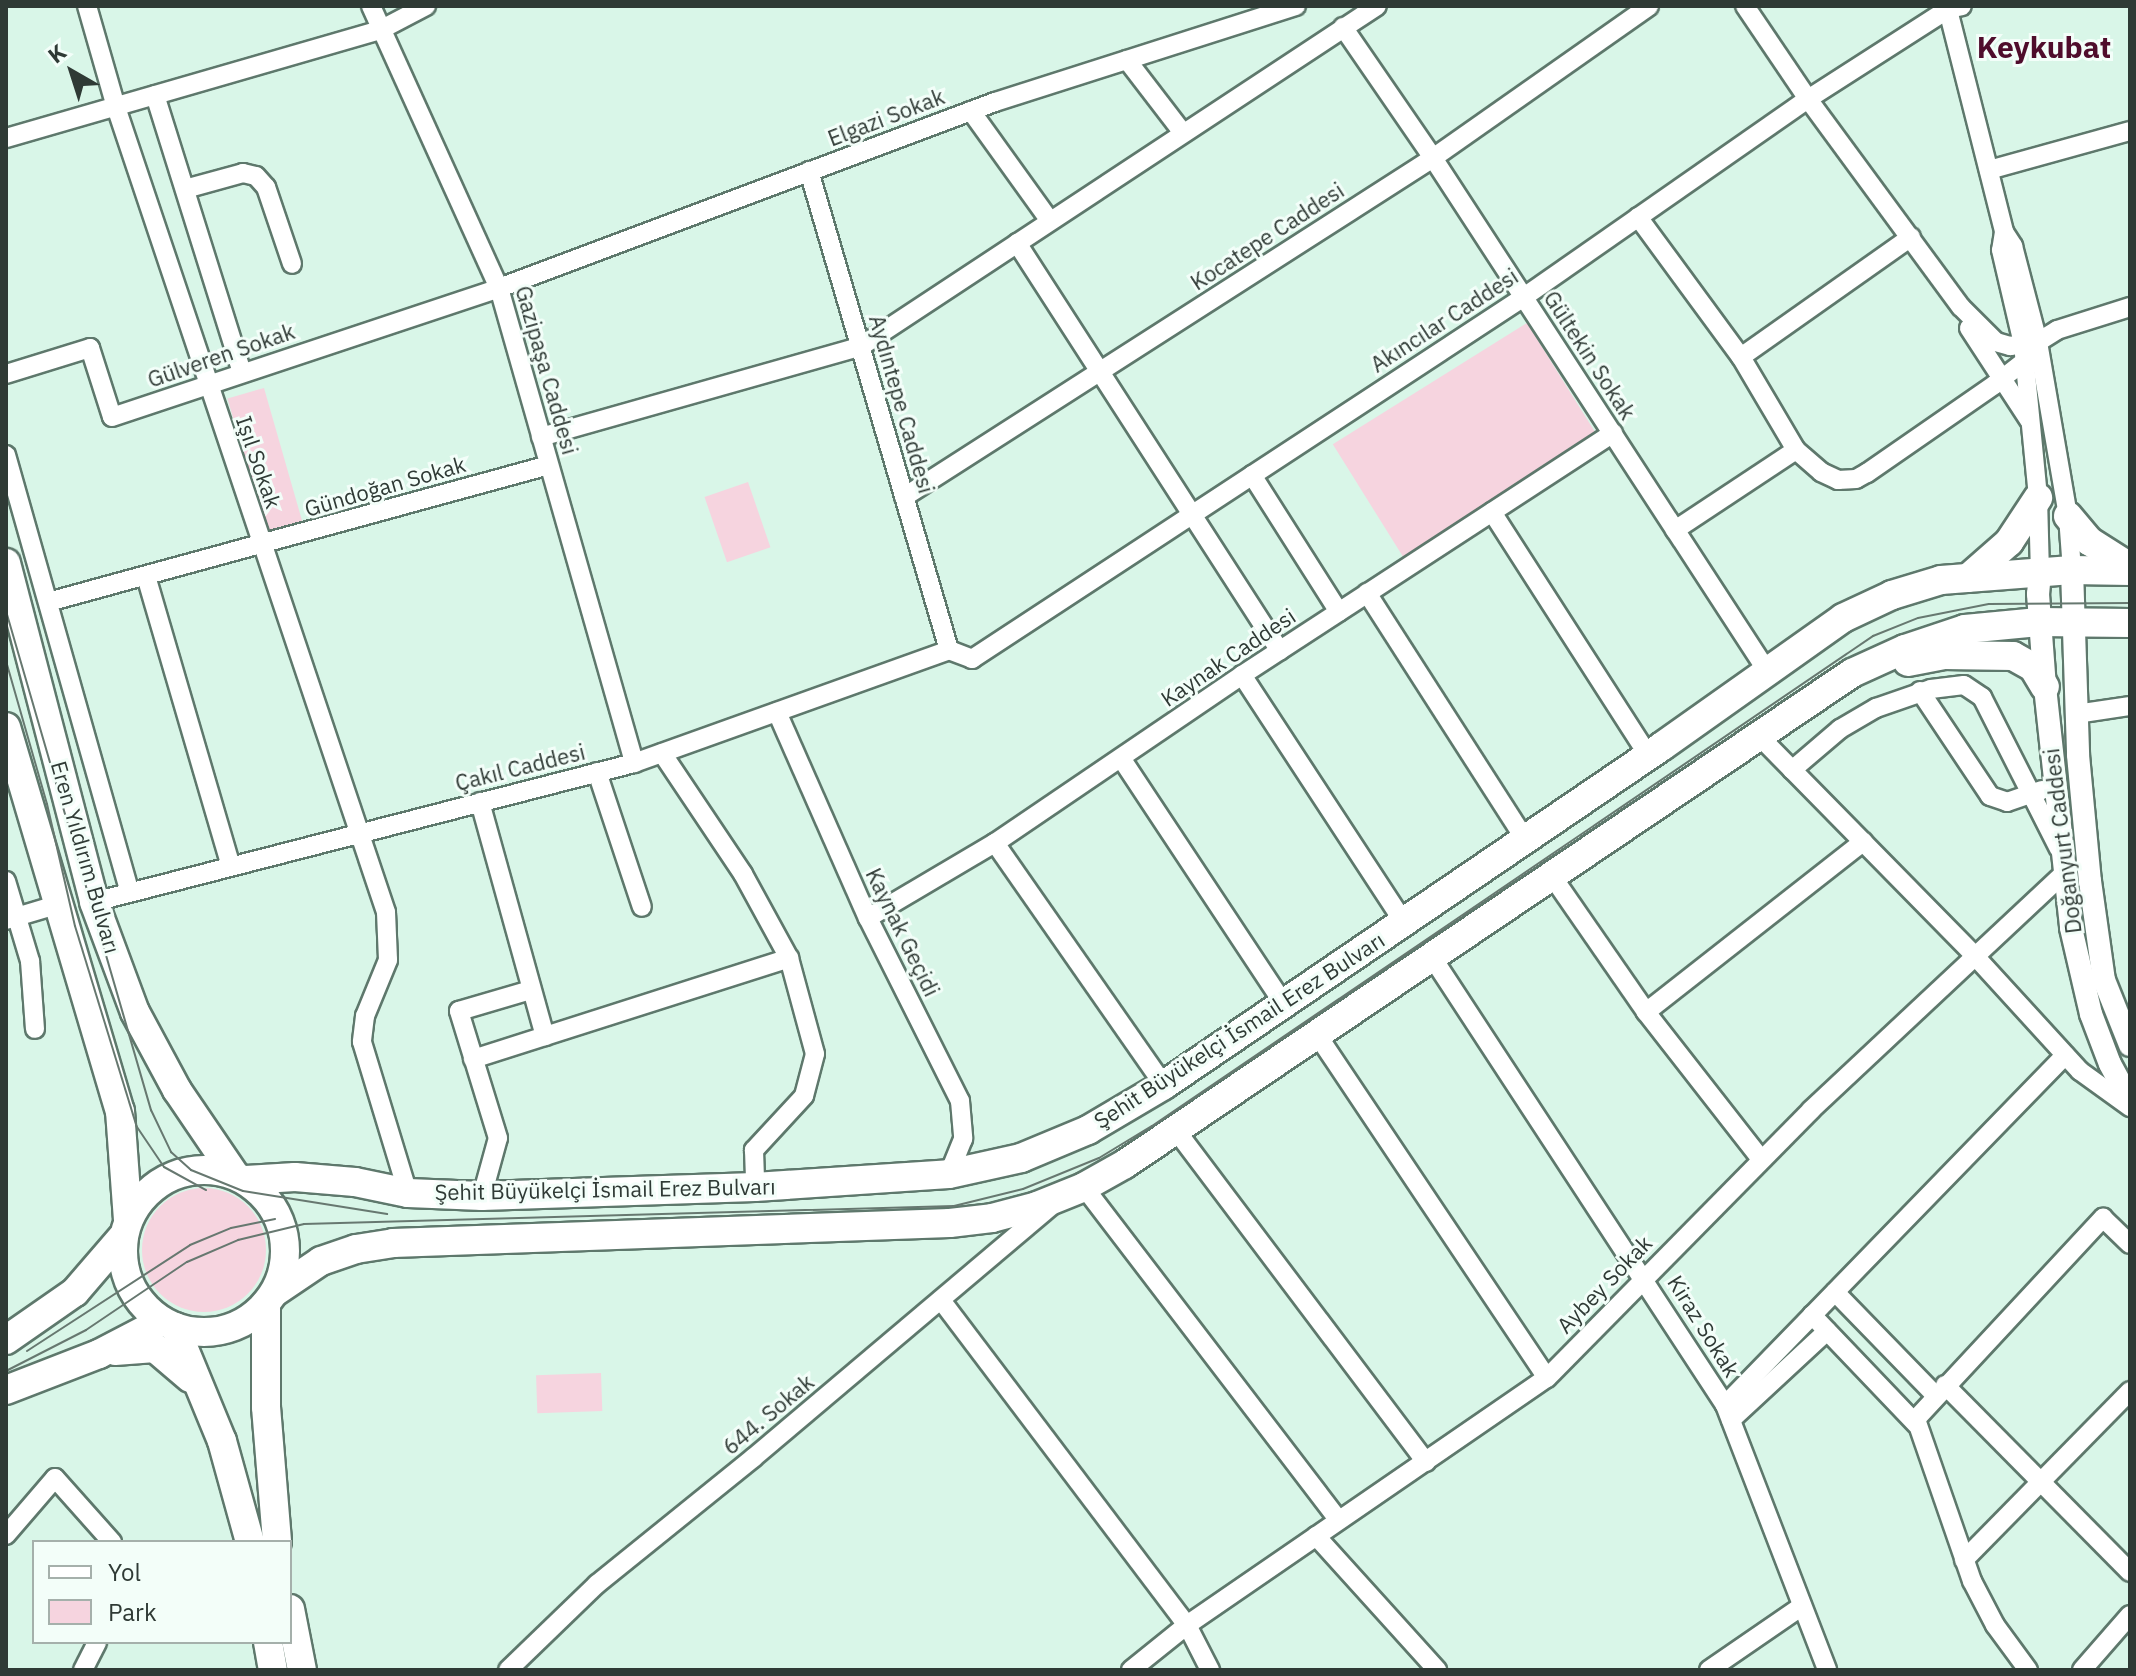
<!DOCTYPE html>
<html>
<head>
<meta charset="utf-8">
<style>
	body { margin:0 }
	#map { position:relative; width:2136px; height:1676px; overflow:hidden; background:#d9f6e8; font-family:"IBM Plex Sans",sans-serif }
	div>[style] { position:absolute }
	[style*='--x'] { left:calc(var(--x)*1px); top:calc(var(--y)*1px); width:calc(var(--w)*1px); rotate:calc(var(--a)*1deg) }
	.green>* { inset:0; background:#f6d4df; transform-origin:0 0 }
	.round { border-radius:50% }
	.roads { filter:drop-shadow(2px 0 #5e786c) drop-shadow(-2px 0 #5e786c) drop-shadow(0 2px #5e786c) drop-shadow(0 -2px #5e786c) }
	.minor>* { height:18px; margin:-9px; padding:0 9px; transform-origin:9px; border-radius:9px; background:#fff }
	.tertiary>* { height:22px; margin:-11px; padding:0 11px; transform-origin:11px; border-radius:11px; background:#fff }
	.primary>* { height:28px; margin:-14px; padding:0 14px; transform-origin:14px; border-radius:14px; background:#fff }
	.primary>.ring { margin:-14px; padding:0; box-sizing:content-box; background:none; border:28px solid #fff; border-radius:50% }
	.tram>* { height:2px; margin:-1px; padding:0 1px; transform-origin:1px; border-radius:1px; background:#677870 }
	span { translate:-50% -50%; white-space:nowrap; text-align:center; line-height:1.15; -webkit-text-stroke:6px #f3fef9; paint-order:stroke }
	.street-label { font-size:22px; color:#2f3a35 }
	.district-label { font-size:30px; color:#4f0d2c; font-weight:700 }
	.frame { position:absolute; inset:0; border:8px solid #2f3a35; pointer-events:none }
	.legend { position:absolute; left:32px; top:1540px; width:260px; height:104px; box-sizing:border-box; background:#f3fef9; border:2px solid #a5b0ab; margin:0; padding:10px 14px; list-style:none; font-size:24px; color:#2f3a35 }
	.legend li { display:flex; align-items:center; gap:16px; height:40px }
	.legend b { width:40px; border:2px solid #a5b0ab }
	.north { position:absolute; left:32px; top:32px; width:80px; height:80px; -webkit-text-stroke:6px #f3fef9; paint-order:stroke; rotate:321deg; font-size:22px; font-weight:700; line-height:32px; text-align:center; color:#2f3a35 }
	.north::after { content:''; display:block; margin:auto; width:28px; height:36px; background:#2f3a35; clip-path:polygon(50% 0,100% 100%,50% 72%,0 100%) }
</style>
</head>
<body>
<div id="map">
	<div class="green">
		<i style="left:1527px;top:323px;width:134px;height:229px;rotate:58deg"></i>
		<i style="left:264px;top:388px;width:146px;height:38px;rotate:74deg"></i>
		<i style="left:748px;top:482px;width:69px;height:46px;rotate:71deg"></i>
		<i class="round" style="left:142px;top:1188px;width:124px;height:124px"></i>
		<i style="left:601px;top:1373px;width:38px;height:65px;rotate:88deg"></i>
	</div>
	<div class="roads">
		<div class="minor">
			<i style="--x:87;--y:6;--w:105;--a:74"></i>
			<i style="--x:116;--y:107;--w:849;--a:71.46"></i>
			<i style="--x:386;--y:912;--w:48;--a:87.6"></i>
			<i style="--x:388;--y:960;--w:61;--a:112.3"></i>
			<i style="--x:365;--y:1016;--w:26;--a:97"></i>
			<i style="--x:362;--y:1042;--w:158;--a:73.1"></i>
			<i style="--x:371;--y:6;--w:310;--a:65.6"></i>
			<i style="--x:499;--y:288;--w:494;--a:74.1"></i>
			<i style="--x:1745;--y:6;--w:112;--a:55.9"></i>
			<i style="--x:1808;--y:99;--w:258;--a:53.7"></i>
			<i style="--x:1961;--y:307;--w:49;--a:45"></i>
			<i style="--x:1996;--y:342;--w:15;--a:16"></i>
			<i style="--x:2010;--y:346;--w:22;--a:-8"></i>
			<i style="--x:1947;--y:6;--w:233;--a:75.8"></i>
			<i style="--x:2004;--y:232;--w:18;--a:99"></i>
			<i style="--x:2001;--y:250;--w:97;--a:76.8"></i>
			<i style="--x:2023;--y:344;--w:155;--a:84.4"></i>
			<i style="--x:2038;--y:498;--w:74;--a:88.5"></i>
			<i style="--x:1343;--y:27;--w:159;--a:55.5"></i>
			<i style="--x:1433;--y:158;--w:612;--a:56.93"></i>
			<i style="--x:1127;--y:60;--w:92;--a:52.5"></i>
			<i style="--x:155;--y:95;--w:291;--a:72.6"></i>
			<i style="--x:971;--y:111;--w:135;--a:54.3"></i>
			<i style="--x:6;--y:138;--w:389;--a:-16.1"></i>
			<i style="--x:380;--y:30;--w:52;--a:-27.6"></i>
			<i style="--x:1989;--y:170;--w:146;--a:-15.5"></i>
			<i style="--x:809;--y:171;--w:499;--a:73.7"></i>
			<i style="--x:185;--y:189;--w:60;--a:-15.4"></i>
			<i style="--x:243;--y:173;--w:13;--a:13"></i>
			<i style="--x:256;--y:176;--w:15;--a:48"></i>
			<i style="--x:266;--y:187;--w:81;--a:71.3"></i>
			<i style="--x:1638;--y:217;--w:174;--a:53.7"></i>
			<i style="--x:1741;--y:357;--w:108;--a:59.4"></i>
			<i style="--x:1796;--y:450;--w:33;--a:41"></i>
			<i style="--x:1821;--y:472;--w:19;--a:25"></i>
			<i style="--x:1838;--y:480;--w:18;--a:-3"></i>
			<i style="--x:1856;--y:479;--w:13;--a:-29"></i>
			<i style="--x:1867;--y:473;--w:155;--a:-34.7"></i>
			<i style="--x:1994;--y:385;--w:39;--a:-38"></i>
			<i style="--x:2025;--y:361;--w:23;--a:-56"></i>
			<i style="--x:2038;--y:342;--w:22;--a:-32"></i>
			<i style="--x:2057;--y:330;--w:77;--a:-17.5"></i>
			<i style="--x:2004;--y:232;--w:17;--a:57"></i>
			<i style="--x:2013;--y:246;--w:99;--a:75.4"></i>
			<i style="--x:2038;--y:342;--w:177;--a:80.2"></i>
			<i style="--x:2068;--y:516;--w:54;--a:85.8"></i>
			<i style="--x:1017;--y:243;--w:485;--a:57.2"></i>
			<i style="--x:1969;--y:328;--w:110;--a:56.9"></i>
			<i style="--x:1741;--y:357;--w:208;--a:-35.2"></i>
			<i style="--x:6;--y:374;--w:88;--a:-17.2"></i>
			<i style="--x:90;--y:348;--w:72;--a:72.3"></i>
			<i style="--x:112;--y:417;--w:408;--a:-18.4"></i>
			<i style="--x:499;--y:288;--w:530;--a:-20.56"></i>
			<i style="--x:995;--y:102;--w:316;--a:-17.7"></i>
			<i style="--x:541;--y:437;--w:331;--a:-15.8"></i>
			<i style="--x:860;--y:347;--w:619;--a:-33.41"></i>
			<i style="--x:6;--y:455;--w:454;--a:74.2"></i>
			<i style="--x:1252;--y:475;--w:162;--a:57.6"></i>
			<i style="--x:904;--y:497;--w:628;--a:-32.65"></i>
			<i style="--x:1433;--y:158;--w:264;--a:-35.1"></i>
			<i style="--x:1492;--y:512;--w:289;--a:57.3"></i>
			<i style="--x:1675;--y:530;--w:145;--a:-33.5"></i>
			<i style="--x:146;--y:576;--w:302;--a:73.7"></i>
			<i style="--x:1367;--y:593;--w:292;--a:57.3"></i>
			<i style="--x:48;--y:602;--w:519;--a:-15.29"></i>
			<i style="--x:949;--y:650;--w:25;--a:21"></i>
			<i style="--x:972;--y:659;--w:660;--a:-33.26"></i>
			<i style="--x:1524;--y:297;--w:346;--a:-34.9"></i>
			<i style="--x:1808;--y:99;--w:166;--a:-32.7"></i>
			<i style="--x:1948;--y:9;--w:14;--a:-12"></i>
			<i style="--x:1242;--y:675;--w:294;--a:56.8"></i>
			<i style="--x:1920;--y:691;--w:126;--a:56.3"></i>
			<i style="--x:1990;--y:796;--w:18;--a:19"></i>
			<i style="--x:2007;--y:802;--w:37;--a:-19"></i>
			<i style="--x:777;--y:712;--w:225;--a:66.2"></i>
			<i style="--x:868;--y:918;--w:205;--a:63.3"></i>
			<i style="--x:960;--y:1101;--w:38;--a:85"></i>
			<i style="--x:963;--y:1139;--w:38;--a:112"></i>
			<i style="--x:2076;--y:714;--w:55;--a:-8.4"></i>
			<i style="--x:1759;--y:736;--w:307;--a:45.5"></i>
			<i style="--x:1974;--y:955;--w:157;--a:47.6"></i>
			<i style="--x:2080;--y:1071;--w:62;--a:35.8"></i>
			<i style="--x:662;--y:753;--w:146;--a:56.2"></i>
			<i style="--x:743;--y:874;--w:96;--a:61.3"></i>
			<i style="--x:789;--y:958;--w:99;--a:74.8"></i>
			<i style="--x:815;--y:1054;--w:43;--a:104.7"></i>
			<i style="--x:804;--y:1096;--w:74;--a:132.8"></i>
			<i style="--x:754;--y:1150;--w:37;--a:88"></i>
			<i style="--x:1121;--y:758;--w:295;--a:56.5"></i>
			<i style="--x:1792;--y:770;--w:63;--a:-40.5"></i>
			<i style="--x:1840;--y:729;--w:42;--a:-30.3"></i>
			<i style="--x:1876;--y:708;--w:58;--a:-19.1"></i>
			<i style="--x:1931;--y:689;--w:33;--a:-7"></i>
			<i style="--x:1964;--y:685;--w:22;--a:34"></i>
			<i style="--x:1982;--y:697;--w:170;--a:63.1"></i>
			<i style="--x:597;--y:772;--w:142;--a:71.6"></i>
			<i style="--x:480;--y:802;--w:243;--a:74.5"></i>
			<i style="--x:995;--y:843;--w:295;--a:55.1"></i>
			<i style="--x:1552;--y:876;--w:165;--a:55.3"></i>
			<i style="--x:1646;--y:1012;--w:187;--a:52"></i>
			<i style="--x:6;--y:881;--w:84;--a:73.3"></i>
			<i style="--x:30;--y:961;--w:68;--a:85.8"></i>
			<i style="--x:94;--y:902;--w:558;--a:-14.43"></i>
			<i style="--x:634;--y:763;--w:335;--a:-19.7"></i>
			<i style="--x:868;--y:918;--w:147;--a:-30.6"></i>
			<i style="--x:995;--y:843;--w:299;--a:-34.2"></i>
			<i style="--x:1242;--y:675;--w:443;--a:-33.1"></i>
			<i style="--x:6;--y:920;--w:52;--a:-16.7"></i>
			<i style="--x:1432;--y:957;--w:535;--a:56.81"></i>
			<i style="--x:1725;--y:1405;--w:284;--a:68.9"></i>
			<i style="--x:1646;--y:1012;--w:276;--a:-38.1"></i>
			<i style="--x:1316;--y:1033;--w:415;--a:56.2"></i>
			<i style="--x:473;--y:1059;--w:332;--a:-17.7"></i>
			<i style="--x:1175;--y:1129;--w:417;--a:53"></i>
			<i style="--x:1084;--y:1187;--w:419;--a:52.6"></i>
			<i style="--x:482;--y:1196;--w:60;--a:-74.6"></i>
			<i style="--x:498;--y:1138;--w:133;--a:-107.1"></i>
			<i style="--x:459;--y:1011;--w:75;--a:-16.3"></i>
			<i style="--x:1835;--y:1292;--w:144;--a:45.8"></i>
			<i style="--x:941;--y:1300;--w:408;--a:52.9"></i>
			<i style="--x:1187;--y:1625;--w:51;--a:62.9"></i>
			<i style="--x:1812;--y:1315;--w:151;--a:46.3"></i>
			<i style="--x:1945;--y:1385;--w:263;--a:45.3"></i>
			<i style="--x:1725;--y:1405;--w:488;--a:-45.8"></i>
			<i style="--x:1731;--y:1420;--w:131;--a:-42.8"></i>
			<i style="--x:6;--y:1535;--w:75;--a:-49.3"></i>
			<i style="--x:55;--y:1478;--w:86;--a:48.3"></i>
			<i style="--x:1316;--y:1536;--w:181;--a:47.9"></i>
			<i style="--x:1964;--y:1560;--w:237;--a:-45.5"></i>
			<i style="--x:83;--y:1670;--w:31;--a:-63"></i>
			<i style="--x:508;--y:1670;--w:124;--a:-44"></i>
			<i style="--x:597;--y:1584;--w:201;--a:-38.9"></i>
			<i style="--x:753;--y:1458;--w:389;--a:-40.2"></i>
			<i style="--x:1131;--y:1670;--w:72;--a:-38.8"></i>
			<i style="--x:1187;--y:1625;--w:437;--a:-34.5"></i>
			<i style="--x:1547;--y:1378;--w:376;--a:-45.4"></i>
			<i style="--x:1811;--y:1110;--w:347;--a:-43.1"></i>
			<i style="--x:1709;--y:1670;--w:113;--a:-34.5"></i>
			<i style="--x:2028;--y:1670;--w:56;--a:-126.3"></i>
			<i style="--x:1995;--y:1625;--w:50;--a:-117.6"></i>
			<i style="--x:1972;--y:1581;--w:171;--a:-109.1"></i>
			<i style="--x:1916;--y:1419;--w:275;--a:-47.1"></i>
			<i style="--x:2103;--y:1218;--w:37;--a:44"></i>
			<i style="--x:2082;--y:1670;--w:73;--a:-48.9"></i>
		</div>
		<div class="tertiary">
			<i style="--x:2072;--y:570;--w:185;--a:88.1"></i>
			<i style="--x:2078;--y:755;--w:127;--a:84.6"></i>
			<i style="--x:2090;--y:881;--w:100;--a:82"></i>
			<i style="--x:2104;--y:980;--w:70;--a:68.2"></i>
			<i style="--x:2040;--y:572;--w:22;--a:95"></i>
			<i style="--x:2038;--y:594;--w:93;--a:85.7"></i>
			<i style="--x:2045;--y:687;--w:242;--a:83.8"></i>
			<i style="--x:2071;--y:928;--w:88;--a:76.9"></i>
			<i style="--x:2091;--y:1014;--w:53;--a:69.2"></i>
			<i style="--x:2110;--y:1064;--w:42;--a:61.6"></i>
		</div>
		<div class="primary">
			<i style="--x:2068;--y:516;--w:33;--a:50"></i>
			<i style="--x:2089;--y:541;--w:49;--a:32.4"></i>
			<i style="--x:6;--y:563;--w:350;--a:75.4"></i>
			<i style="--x:94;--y:902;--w:117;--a:69.6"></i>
			<i style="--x:135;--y:1012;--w:89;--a:61.7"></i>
			<i style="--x:177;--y:1090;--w:102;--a:55.8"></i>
			<i style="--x:1968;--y:578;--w:55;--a:-41.3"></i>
			<i style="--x:2009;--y:542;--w:53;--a:-56.6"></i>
			<i style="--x:1908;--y:662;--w:37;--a:-11"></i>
			<i style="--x:1944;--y:655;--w:69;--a:0.8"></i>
			<i style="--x:2013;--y:656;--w:23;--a:29"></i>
			<i style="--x:2033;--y:667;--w:23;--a:59"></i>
			<i style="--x:6;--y:727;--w:401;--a:73.5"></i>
			<i style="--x:120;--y:1111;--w:110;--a:85.8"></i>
			<i class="ring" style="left:123px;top:1170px;width:134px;height:134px"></i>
			<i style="--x:246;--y:1180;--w:49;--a:-3.5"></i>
			<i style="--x:295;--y:1177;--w:60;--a:4.8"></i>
			<i style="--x:355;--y:1182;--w:54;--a:11.7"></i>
			<i style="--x:408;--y:1193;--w:74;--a:2.3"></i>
			<i style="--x:482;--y:1196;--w:273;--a:-1.9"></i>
			<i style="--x:755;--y:1187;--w:194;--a:-3.8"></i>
			<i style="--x:949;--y:1174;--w:74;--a:-12.5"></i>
			<i style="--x:1021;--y:1158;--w:73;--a:-22.7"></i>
			<i style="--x:1088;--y:1130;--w:88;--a:-30.6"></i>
			<i style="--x:1164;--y:1085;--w:601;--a:-34.22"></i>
			<i style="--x:1661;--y:747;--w:223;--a:-35.3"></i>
			<i style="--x:1843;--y:618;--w:54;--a:-25.1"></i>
			<i style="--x:1892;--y:595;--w:51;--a:-17"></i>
			<i style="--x:1941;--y:580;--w:131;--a:-4.4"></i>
			<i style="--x:2072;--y:570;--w:58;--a:1"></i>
			<i style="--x:275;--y:1292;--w:55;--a:-34"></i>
			<i style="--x:321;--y:1261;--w:37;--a:-19"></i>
			<i style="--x:356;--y:1249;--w:37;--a:-9"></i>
			<i style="--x:393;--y:1243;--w:557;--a:-2.06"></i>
			<i style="--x:950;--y:1223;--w:42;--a:-6.8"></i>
			<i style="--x:992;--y:1218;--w:47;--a:-14.9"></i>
			<i style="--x:1037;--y:1206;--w:51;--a:-22"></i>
			<i style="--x:1084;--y:1187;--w:47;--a:-29.3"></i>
			<i style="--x:1125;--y:1164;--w:877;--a:-34.03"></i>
			<i style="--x:1852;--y:673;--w:58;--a:-24.4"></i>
			<i style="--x:1905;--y:649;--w:63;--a:-18.4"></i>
			<i style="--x:1965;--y:629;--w:74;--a:-5.4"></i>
			<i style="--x:2039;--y:622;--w:91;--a:0.6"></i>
			<i style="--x:266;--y:1304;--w:103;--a:90"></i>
			<i style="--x:266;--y:1407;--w:135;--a:85.3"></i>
			<i style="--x:175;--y:1327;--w:123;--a:67.6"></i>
			<i style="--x:222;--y:1441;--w:105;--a:74.5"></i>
			<i style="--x:6;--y:1340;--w:84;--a:-34.8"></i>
			<i style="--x:75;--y:1292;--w:75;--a:-49.3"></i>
			<i style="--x:115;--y:1351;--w:40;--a:-4.3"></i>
			<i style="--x:155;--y:1348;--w:46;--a:40.6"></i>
			<i style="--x:6;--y:1390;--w:100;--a:-21.2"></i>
			<i style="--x:99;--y:1354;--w:71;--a:-27.6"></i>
			<i style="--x:290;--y:1609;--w:62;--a:78.9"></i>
			<i style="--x:268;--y:1642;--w:28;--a:80"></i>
		</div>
	</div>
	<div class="tram">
		<i style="--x:6;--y:611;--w:520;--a:73.8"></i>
		<i style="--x:151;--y:1110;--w:47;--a:64.5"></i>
		<i style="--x:171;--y:1152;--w:27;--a:42"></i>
		<i style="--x:191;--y:1170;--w:56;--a:22"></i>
		<i style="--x:243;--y:1191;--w:146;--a:9.1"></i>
		<i style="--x:6;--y:661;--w:149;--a:74"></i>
		<i style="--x:47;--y:804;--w:125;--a:77.1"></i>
		<i style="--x:75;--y:926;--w:210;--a:72.9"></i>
		<i style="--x:137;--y:1127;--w:48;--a:56"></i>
		<i style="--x:164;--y:1167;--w:48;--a:28.7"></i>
		<i style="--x:27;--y:1351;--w:194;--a:-33"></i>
		<i style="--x:190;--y:1245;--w:44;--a:-22.5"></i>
		<i style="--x:231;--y:1228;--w:45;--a:-11.6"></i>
		<i style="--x:6;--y:1371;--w:90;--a:-27.1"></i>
		<i style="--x:86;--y:1330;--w:122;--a:-34"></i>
		<i style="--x:187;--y:1262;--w:56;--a:-23.3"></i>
		<i style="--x:238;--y:1240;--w:68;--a:-13.6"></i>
		<i style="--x:304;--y:1224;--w:650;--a:-1.59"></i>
		<i style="--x:954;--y:1206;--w:71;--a:-13.8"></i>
		<i style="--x:1023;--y:1189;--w:82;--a:-22.2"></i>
		<i style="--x:1099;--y:1158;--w:62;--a:-31.1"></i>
		<i style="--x:1152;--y:1126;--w:872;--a:-34.2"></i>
		<i style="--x:1873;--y:636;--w:48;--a:-21.8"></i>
		<i style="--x:1918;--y:618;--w:72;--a:-11.2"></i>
		<i style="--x:1989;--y:604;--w:141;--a:-0.4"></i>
	</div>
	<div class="street-label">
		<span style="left:886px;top:117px;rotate:-21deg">Elgazi Sokak</span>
		<span style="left:1267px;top:236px;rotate:-33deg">Kocatepe Caddesi</span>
		<span style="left:1444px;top:320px;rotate:-33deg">Akıncılar Caddesi</span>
		<span style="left:221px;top:355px;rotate:-19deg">Gülveren Sokak</span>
		<span style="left:1590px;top:355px;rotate:57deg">Gültekin Sokak</span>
		<span style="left:547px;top:370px;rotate:74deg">Gazipaşa Caddesi</span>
		<span style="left:902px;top:404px;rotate:74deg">Aydıntepe Caddesi</span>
		<span style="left:259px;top:462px;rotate:71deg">Işıl Sokak</span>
		<span style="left:385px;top:486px;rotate:-16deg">Gündoğan Sokak</span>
		<span style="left:1228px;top:657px;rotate:-34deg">Kaynak Caddesi</span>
		<span style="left:520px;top:767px;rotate:-14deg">Çakıl Caddesi</span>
		<span style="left:2062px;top:841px;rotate:-97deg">Doğanyurt Caddesi</span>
		<span style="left:86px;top:857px;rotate:74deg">Eren Yıldırım Bulvarı</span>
		<span style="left:903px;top:932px;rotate:64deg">Kaynak Geçidi</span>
		<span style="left:1239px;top:1030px;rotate:-33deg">Şehit Büyükelçi İsmail Erez Bulvarı</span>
		<span style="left:605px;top:1189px;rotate:-1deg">Şehit Büyükelçi İsmail Erez Bulvarı</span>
		<span style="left:1604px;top:1284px;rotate:-46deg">Aybey Sokak</span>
		<span style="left:1704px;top:1326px;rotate:58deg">Kiraz Sokak</span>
		<span style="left:768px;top:1414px;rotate:-40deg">644. Sokak</span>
	</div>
	<div class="district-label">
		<span style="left:2044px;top:47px">Keykubat</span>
	</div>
	<div class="frame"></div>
	<ul class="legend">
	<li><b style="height:10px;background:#fff"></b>Yol</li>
	<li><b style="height:22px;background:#f6d4df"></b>Park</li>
	</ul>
	<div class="north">K</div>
</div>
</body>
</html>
